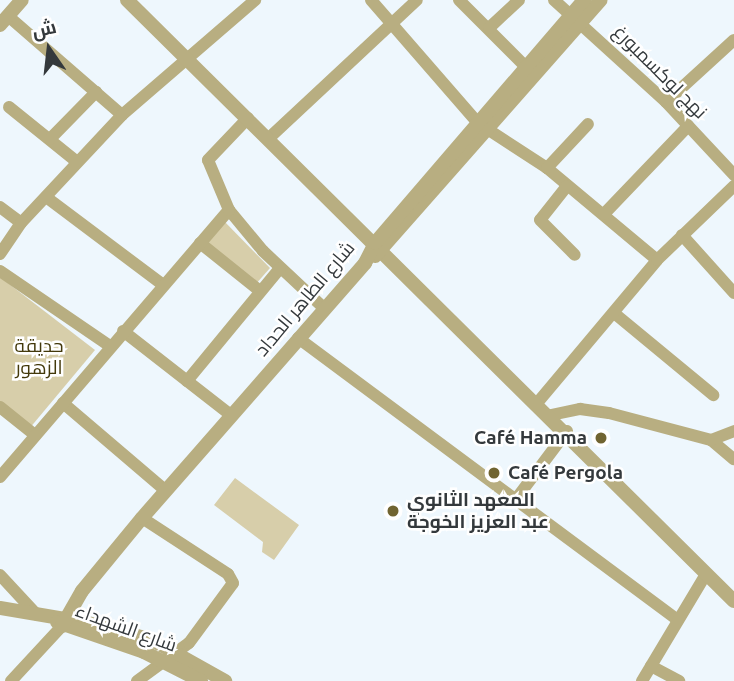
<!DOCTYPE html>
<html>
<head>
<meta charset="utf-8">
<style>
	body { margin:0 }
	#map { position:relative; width:734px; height:681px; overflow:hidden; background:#eef7fd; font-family:Ubuntu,Cairo,sans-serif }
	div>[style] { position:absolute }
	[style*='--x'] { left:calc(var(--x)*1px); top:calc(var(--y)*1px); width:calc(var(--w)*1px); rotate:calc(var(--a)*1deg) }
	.green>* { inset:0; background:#d7ceaa }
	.minor>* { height:12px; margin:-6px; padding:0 6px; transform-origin:6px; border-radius:6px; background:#b8ae81 }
	.tertiary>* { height:14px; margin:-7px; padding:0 7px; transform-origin:7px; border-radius:7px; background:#b8ae81 }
	.dots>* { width:19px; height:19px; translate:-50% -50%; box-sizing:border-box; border:4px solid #fff; border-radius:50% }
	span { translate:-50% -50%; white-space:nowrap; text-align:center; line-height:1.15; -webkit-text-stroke:5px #fff; paint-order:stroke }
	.street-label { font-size:19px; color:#34393c }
	.park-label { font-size:19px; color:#43390b }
	.poi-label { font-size:19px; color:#34393c; font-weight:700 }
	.right { translate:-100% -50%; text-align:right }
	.left { translate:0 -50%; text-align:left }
	.north { position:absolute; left:14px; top:14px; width:70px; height:70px; -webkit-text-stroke:5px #fff; paint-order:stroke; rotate:346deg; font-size:19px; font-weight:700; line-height:28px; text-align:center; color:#34393c }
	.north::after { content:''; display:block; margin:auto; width:24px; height:32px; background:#34393c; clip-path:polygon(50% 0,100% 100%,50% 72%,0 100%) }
</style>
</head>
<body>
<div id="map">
	<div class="green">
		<i style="clip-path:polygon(223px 220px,270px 268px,255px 285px,203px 243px)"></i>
		<i style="clip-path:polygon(0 277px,95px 350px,29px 429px,0 403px)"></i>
		<i style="clip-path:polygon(235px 478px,299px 525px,274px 560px,262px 552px,263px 542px,214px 505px)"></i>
	</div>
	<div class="minor">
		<i style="--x:371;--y:0;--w:163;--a:49"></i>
		<i style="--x:478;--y:123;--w:82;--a:33.1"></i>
		<i style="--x:547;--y:168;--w:143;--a:39.9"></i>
		<i style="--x:459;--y:0;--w:95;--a:45"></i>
		<i style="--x:554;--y:0;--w:151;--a:42.3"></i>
		<i style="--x:666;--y:102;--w:100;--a:47"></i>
		<i style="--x:8;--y:16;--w:151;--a:41"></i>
		<i style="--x:489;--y:28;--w:41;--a:-43"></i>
		<i style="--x:666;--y:102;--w:92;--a:-42.4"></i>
		<i style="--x:9;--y:107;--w:86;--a:38.9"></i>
		<i style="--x:269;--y:138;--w:202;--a:-43"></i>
		<i style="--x:50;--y:139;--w:66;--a:-45.6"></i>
		<i style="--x:547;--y:168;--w:60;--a:-47"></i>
		<i style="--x:567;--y:186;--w:43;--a:128.5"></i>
		<i style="--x:540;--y:220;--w:49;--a:45"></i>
		<i style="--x:46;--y:197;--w:146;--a:36.9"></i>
		<i style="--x:0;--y:207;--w:26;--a:37"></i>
		<i style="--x:229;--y:210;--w:53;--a:50.3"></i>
		<i style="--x:263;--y:251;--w:85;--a:43.1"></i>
		<i style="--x:604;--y:214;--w:122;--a:-46.3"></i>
		<i style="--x:682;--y:235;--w:78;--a:48.1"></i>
		<i style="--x:200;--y:243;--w:77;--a:38.7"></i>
		<i style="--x:0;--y:254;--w:37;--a:-56"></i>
		<i style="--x:21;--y:223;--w:148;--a:-46.9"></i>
		<i style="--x:122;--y:115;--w:176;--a:-40.8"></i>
		<i style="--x:0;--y:271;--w:133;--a:34.3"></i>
		<i style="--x:614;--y:313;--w:129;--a:39.6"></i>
		<i style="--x:123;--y:331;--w:137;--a:37.9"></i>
		<i style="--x:298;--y:338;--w:473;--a:36.6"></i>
		<i style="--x:187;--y:381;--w:146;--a:-50.5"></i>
		<i style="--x:538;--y:402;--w:185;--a:-50"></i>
		<i style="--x:657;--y:260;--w:107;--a:-43.9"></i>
		<i style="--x:63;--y:403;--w:135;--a:40.5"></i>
		<i style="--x:0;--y:407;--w:45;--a:38.7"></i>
		<i style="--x:551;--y:415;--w:30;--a:-12"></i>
		<i style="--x:580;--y:409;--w:29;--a:8"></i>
		<i style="--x:609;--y:413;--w:106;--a:14.8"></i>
		<i style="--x:711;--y:440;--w:30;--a:40"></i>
		<i style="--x:711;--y:440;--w:25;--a:-21"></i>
		<i style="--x:0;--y:477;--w:352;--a:-49.4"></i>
		<i style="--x:229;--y:210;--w:54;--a:-112.8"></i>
		<i style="--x:208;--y:160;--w:58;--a:-46.4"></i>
		<i style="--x:516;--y:499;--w:85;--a:-53.1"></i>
		<i style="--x:0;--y:575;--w:54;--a:47.2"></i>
		<i style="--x:651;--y:666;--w:32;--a:28"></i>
		<i style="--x:11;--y:681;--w:75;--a:-47.2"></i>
		<i style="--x:137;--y:681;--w:64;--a:-36.2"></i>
		<i style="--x:189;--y:643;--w:74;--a:-53.7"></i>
		<i style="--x:233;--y:583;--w:10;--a:-119"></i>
		<i style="--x:228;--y:574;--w:103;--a:-146.9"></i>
		<i style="--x:642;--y:681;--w:125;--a:-59.1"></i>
	</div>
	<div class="tertiary">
		<i style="--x:127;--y:0;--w:854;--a:44.72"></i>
		<i style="--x:0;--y:25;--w:33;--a:-49"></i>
		<i style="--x:375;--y:256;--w:341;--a:-48.6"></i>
		<i style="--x:0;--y:608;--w:85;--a:9.5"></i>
		<i style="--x:84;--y:622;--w:70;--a:14.8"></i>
		<i style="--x:152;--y:640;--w:84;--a:29.3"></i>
		<i style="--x:57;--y:622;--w:92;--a:19"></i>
		<i style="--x:144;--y:652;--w:64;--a:27"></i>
		<i style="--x:62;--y:626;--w:40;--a:-60.3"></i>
		<i style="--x:82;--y:591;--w:94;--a:-50.6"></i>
		<i style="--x:142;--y:518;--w:339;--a:-48.8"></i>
		<i style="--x:365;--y:263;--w:22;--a:-63"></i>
		<i style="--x:375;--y:243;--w:321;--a:-49.3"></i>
	</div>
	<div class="dots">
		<i style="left:601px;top:438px;background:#706431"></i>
		<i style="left:494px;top:473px;background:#706431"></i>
		<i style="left:393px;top:511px;background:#706431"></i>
	</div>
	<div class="street-label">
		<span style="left:660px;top:72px;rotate:45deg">نهج لوكسمبورغ</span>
		<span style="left:305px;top:299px;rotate:-50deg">شارع الطاهر الحداد</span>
		<span style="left:126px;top:628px;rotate:20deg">شارع الشهداء</span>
	</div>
	<div class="park-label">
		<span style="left:39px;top:357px">حديقة<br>الزهور</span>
	</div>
	<div class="poi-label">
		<span class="right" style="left:587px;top:438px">Café Hamma</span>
		<span class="left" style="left:508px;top:473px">Café Pergola</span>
		<span class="left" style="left:407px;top:511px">المعهد الثانوي<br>عبد العزيز الخوجة</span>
	</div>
	<div class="north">ش</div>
</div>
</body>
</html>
